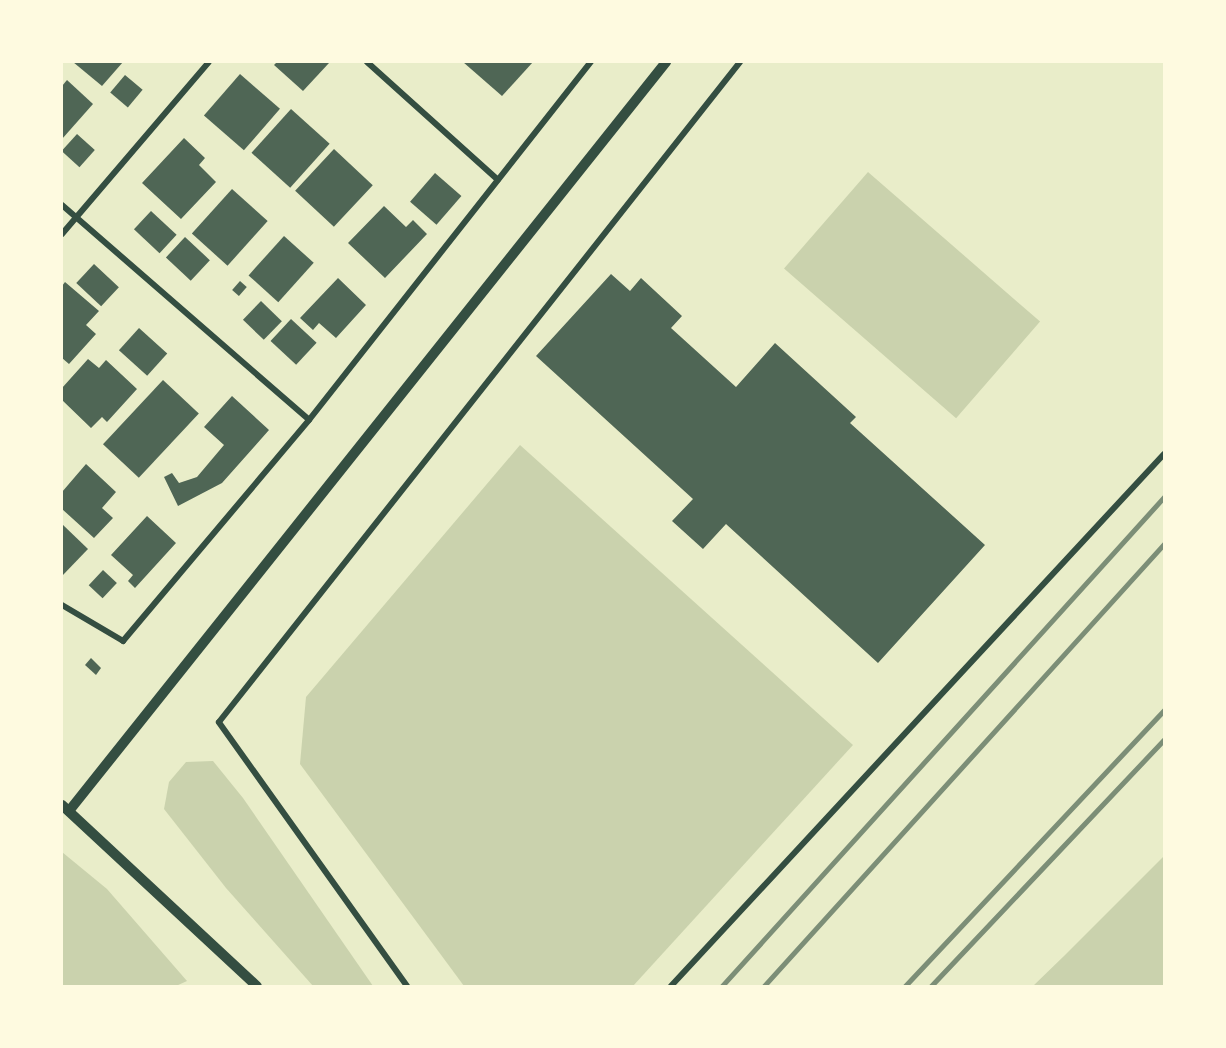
<!DOCTYPE html>
<html>
<head>
<meta charset="utf-8">
<style>
	body { margin:0 }
	#map { position:relative; width:1226px; height:1048px; overflow:hidden; background:#e9edc9; font-family:Inter,sans-serif }
	div>[style] { position:absolute }
	[style*='--x'] { left:calc(var(--x)*1px); top:calc(var(--y)*1px); width:calc(var(--w)*1px); rotate:calc(var(--a)*1deg) }
	.green>* { inset:0; background:#cad2ad; transform-origin:0 0 }
	.building>* { inset:0; background:#4f6655; transform-origin:0 0 }
	.minor>* { height:6px; margin:-3px; padding:0 3px; transform-origin:3px; border-radius:3px; background:#344e41 }
	.tertiary>* { height:10px; margin:-5px; padding:0 5px; transform-origin:5px; border-radius:5px; background:#344e41 }
	.rail>* { height:4.5px; margin:-2.25px; padding:0 2.25px; transform-origin:2.25px; border-radius:2.25px; background:#7c8e77 }
	span { translate:-50% -50%; white-space:nowrap; text-align:center; line-height:1.15; -webkit-text-stroke:4.5px #fefae0; paint-order:stroke }
	.frame { position:absolute; inset:0; border:63px solid #fefae0; pointer-events:none }
</style>
</head>
<body>
<div id="map">
	<div class="green">
		<i style="left:868px;top:172px;width:228px;height:128px;rotate:41deg"></i>
		<i style="clip-path:polygon(520px 445px,853px 745px,633px 986px,464px 986px,300px 764px,306px 697px)"></i>
		<i style="clip-path:polygon(213px 761px,243px 798px,373px 986px,313px 986px,226px 888px,164px 809px,169px 782px,186px 762px)"></i>
		<i style="clip-path:polygon(62px 852px,107px 889px,187px 981px,176px 986px,62px 986px)"></i>
		<i style="clip-path:polygon(1164px 856px,1164px 986px,1033px 986px,1064px 956px)"></i>
	</div>
	<div class="building">
		<i style="clip-path:polygon(73px 62px,123px 62px,102px 86px)"></i>
		<i style="clip-path:polygon(277px 62px,327px 62px,329px 63px,303px 91px,274px 65px)"></i>
		<i style="clip-path:polygon(463px 62px,533px 62px,502px 96px)"></i>
		<i style="left:240px;top:74px;width:53px;height:55px;rotate:41deg"></i>
		<i style="left:125px;top:75px;width:23px;height:23px;rotate:40deg"></i>
		<i style="clip-path:polygon(67px 80px,93px 104px,62px 139px,62px 86px)"></i>
		<i style="left:291px;top:109px;width:52px;height:59px;rotate:42deg"></i>
		<i style="left:77px;top:134px;width:24px;height:23px;rotate:42deg"></i>
		<i style="clip-path:polygon(184px 138px,205px 158px,199px 165px,216px 182px,181px 219px,142px 183px)"></i>
		<i style="left:334px;top:149px;width:53px;height:57px;rotate:43deg"></i>
		<i style="left:435px;top:173px;width:35px;height:38px;rotate:41deg"></i>
		<i style="left:232px;top:189px;width:48px;height:60px;rotate:42deg"></i>
		<i style="clip-path:polygon(384px 206px,406px 227px,413px 220px,427px 234px,385px 278px,348px 243px)"></i>
		<i style="left:151px;top:211px;width:35px;height:25px;rotate:43deg"></i>
		<i style="left:284px;top:236px;width:40px;height:53px;rotate:42deg"></i>
		<i style="left:185px;top:237px;width:34px;height:28px;rotate:43deg"></i>
		<i style="left:94px;top:264px;width:34px;height:26px;rotate:43deg"></i>
		<i style="clip-path:polygon(611px 274px,630px 291px,641px 278px,682px 316px,671px 328px,736px 387px,775px 343px,856px 417px,850px 423px,985px 545px,878px 663px,726px 524px,703px 549px,672px 521px,693px 499px,536px 356px)"></i>
		<i style="clip-path:polygon(338px 278px,366px 305px,336px 338px,319px 323px,313px 330px,300px 318px)"></i>
		<i style="left:240px;top:281px;width:9px;height:12px;rotate:41deg"></i>
		<i style="clip-path:polygon(65px 282px,99px 311px,86px 325px,96px 334px,69px 364px,62px 358px,62px 286px)"></i>
		<i style="left:261px;top:301px;width:29px;height:26px;rotate:44deg"></i>
		<i style="left:291px;top:319px;width:35px;height:30px;rotate:43deg"></i>
		<i style="left:139px;top:328px;width:38px;height:30px;rotate:42deg"></i>
		<i style="clip-path:polygon(88px 359px,99px 368px,106px 360px,137px 389px,107px 422px,102px 417px,91px 428px,62px 400px,62px 388px)"></i>
		<i style="left:163px;top:380px;width:49px;height:88px;rotate:43deg"></i>
		<i style="clip-path:polygon(232px 396px,269px 430px,222px 483px,178px 506px,164px 477px,172px 473px,179px 483px,197px 477px,224px 445px,204px 427px)"></i>
		<i style="clip-path:polygon(86px 464px,116px 492px,102px 508px,113px 518px,94px 538px,62px 509px,62px 492px)"></i>
		<i style="clip-path:polygon(147px 516px,176px 543px,135px 588px,128px 581px,133px 575px,111px 555px)"></i>
		<i style="clip-path:polygon(62px 524px,88px 549px,62px 576px)"></i>
		<i style="left:103px;top:570px;width:19px;height:21px;rotate:43deg"></i>
		<i style="clip-path:polygon(91px 658px,101px 668px,96px 675px,85px 665px)"></i>
	</div>
	<div class="minor">
		<i style="--x:367;--y:62;--w:176;--a:42"></i>
		<i style="--x:62;--y:205;--w:327;--a:41"></i>
		<i style="--x:62;--y:234;--w:226;--a:-49.5"></i>
		<i style="--x:62;--y:605;--w:71;--a:30.5"></i>
		<i style="--x:123;--y:641;--w:289;--a:-49.9"></i>
		<i style="--x:309;--y:420;--w:456;--a:-51.8"></i>
		<i style="--x:407;--y:986;--w:324;--a:-125.5"></i>
		<i style="--x:219;--y:722;--w:841;--a:-51.71"></i>
		<i style="--x:671;--y:986;--w:725;--a:-47.18"></i>
	</div>
	<div class="tertiary">
		<i style="--x:62;--y:805;--w:266;--a:42.9"></i>
		<i style="--x:69;--y:811;--w:958;--a:-51.44"></i>
	</div>
	<div class="rail">
		<i style="--x:722;--y:986;--w:659;--a:-47.89"></i>
		<i style="--x:764;--y:986;--w:596;--a:-47.86"></i>
		<i style="--x:905;--y:986;--w:378;--a:-46.8"></i>
		<i style="--x:931;--y:986;--w:339;--a:-46.6"></i>
	</div>
	<div class="frame"></div>
</div>
</body>
</html>
